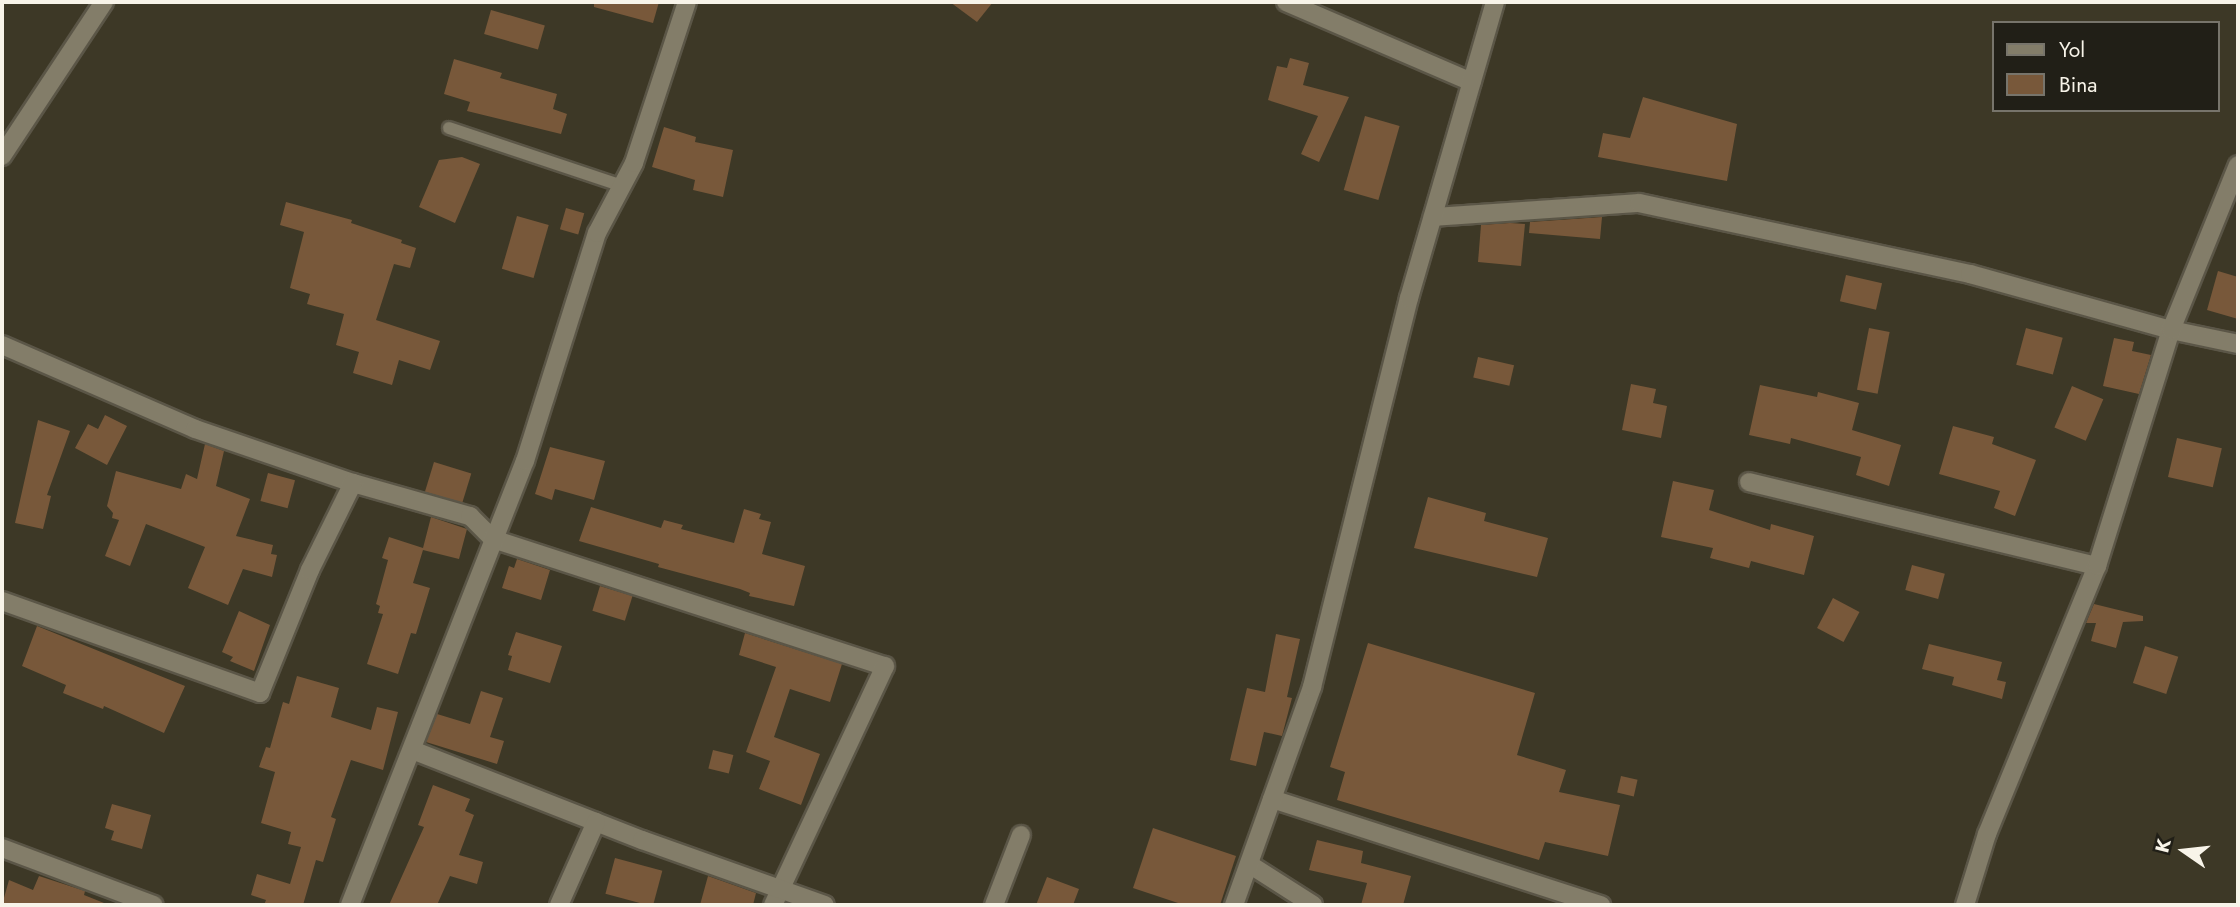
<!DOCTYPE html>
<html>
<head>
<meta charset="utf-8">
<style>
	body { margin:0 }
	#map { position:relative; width:2240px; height:907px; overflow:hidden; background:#3d3826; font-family:Jost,sans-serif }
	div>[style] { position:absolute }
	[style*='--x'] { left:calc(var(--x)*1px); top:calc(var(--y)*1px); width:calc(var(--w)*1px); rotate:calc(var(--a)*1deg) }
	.building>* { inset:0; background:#78583a; transform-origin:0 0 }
	.roads { filter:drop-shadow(2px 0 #5b5647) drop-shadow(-2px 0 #5b5647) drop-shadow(0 2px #5b5647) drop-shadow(0 -2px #5b5647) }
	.service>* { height:12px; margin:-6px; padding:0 6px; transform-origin:6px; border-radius:6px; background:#837d69 }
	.minor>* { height:18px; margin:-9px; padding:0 9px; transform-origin:9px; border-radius:9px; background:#837d69 }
	.tertiary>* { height:18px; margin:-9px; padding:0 9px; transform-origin:9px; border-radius:9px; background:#837d69 }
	span { translate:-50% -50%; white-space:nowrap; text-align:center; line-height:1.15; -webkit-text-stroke:7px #211f17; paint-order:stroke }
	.frame { position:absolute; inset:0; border:4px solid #f8f4e9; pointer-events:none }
	.legend { position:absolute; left:1992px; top:21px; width:228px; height:91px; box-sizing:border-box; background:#211f17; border:2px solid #77746b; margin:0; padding:9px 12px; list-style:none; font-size:21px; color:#f8f4e9 }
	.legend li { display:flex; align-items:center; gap:14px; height:35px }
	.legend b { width:35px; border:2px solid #77746b }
	.north { position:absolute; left:2149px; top:816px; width:70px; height:70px; -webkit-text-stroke:5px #211f17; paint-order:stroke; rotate:284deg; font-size:19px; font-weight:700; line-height:28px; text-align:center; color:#f8f4e9 }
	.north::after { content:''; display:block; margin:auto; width:24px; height:32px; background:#f8f4e9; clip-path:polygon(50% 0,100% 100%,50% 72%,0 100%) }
</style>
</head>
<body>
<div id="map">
	<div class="building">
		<i style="clip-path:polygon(594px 2px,659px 2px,653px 23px,594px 7px)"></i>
		<i style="clip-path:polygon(950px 2px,993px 2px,977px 22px)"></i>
		<i style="left:491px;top:10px;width:56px;height:25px;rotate:16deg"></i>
		<i style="clip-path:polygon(1290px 58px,1309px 63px,1303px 85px,1349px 97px,1319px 162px,1301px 154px,1318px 116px,1268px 100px,1277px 66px,1287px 68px)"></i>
		<i style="clip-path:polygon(454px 59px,502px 73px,500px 78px,557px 94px,553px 109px,567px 114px,561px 134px,467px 111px,470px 102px,444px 94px)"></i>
		<i style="clip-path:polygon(1643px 97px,1737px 124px,1727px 181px,1598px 157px,1603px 133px,1630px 138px)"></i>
		<i style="left:1365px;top:116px;width:36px;height:77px;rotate:16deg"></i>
		<i style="clip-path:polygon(664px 127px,696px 137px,695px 142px,733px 150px,723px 197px,693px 190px,695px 180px,652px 167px)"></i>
		<i style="clip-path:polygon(462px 157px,480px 164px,455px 223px,419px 207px,439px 160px)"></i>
		<i style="clip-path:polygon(286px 202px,352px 220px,351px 223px,402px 240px,401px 243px,416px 248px,410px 268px,394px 264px,376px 320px,440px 341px,430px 370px,399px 360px,392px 385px,353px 373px,359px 352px,336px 345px,344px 314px,307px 304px,310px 294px,290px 288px,304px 232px,280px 225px)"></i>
		<i style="left:566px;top:208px;width:19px;height:22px;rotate:16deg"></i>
		<i style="left:517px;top:216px;width:33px;height:55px;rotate:16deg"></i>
		<i style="clip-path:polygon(1602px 217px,1600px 239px,1529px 233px,1530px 222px)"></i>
		<i style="clip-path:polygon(1510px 223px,1525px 224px,1521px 266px,1478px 262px,1481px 225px)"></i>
		<i style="clip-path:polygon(2218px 271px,2238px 277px,2238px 319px,2207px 310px)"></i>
		<i style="left:1846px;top:275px;width:37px;height:27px;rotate:13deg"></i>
		<i style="left:1869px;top:328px;width:21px;height:63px;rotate:11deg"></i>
		<i style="left:2026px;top:328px;width:38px;height:38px;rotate:15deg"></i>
		<i style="clip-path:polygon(2114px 338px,2134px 342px,2132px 351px,2151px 355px,2139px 394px,2103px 386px)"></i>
		<i style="left:1478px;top:357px;width:37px;height:21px;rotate:13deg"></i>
		<i style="clip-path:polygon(1631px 384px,1656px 389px,1653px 403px,1667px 406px,1661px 438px,1622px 430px)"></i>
		<i style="clip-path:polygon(1760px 385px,1817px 397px,1818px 392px,1859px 403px,1852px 430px,1901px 445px,1889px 486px,1856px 475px,1861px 457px,1791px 438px,1790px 444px,1749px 435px)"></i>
		<i style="left:2072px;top:386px;width:34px;height:45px;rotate:23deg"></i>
		<i style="clip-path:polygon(105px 415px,127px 426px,107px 465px,75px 448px,88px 424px,98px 429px)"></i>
		<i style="clip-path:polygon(38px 420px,70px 431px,47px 495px,51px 496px,43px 529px,15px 523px)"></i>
		<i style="clip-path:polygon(1953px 426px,1994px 437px,1992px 444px,2036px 460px,2015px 516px,1994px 508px,2000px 491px,1939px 474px)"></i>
		<i style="left:2177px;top:438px;width:46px;height:40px;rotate:13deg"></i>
		<i style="clip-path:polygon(205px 444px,224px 451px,216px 486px,250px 499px,236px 536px,273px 545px,271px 554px,277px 555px,272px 577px,243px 569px,228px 605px,188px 588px,205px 547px,146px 524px,130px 566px,105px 556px,119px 520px,112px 518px,113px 513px,107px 506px,116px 471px,181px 489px,186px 474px,197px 479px)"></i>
		<i style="clip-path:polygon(550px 447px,605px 461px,594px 500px,555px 489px,552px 500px,535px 494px)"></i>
		<i style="left:434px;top:462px;width:39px;height:31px;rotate:17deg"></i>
		<i style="left:268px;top:473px;width:28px;height:29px;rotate:15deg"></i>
		<i style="clip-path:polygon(1673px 481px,1714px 490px,1709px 510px,1770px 530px,1771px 524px,1814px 536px,1804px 575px,1751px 561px,1749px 568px,1710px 558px,1713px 548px,1661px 537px)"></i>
		<i style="clip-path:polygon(1428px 497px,1486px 513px,1484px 521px,1548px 538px,1537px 577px,1414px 548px)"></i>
		<i style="clip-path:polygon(591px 507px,661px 528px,664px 520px,683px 525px,681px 529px,734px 543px,744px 509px,761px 514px,759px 519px,771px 522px,762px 554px,805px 566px,794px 606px,749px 596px,750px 593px,740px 589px,658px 567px,659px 564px,579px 541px)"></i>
		<i style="clip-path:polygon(431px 517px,467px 529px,459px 559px,423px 550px,413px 583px,430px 588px,416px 634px,411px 633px,398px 674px,367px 664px,383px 614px,378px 613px,380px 606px,376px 604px,388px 560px,382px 558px,389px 537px,423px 548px)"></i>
		<i style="clip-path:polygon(517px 559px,550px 570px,541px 600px,502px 588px,509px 566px,514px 568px)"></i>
		<i style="left:1912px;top:565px;width:34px;height:26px;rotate:15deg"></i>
		<i style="left:600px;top:586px;width:34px;height:26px;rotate:17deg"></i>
		<i style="left:1833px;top:598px;width:30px;height:34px;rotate:28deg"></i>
		<i style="clip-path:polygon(2094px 604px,2143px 616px,2143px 621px,2123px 622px,2116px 648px,2091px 641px,2096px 623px,2086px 623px)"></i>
		<i style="clip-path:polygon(239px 611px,270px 625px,254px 671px,230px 661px,233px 657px,222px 652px)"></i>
		<i style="clip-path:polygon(37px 626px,185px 686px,164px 733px,104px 706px,103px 709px,63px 693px,66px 685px,22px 666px)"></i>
		<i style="clip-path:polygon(516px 632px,562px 646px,550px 683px,508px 670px,512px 656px,508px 655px)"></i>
		<i style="clip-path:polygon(745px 633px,842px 664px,830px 702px,790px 689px,774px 737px,820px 754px,801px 805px,759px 789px,770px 761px,746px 752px,776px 667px,739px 655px)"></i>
		<i style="clip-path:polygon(1276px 634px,1300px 639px,1287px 697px,1292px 698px,1282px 736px,1264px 732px,1256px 766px,1230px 760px,1247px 688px,1265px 692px)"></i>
		<i style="clip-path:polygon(1368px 643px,1535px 693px,1517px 755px,1566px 770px,1559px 792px,1620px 805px,1608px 856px,1545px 842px,1539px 860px,1337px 800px,1345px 772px,1330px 767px)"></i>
		<i style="clip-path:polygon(1929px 644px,2002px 662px,1997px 680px,2006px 682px,2002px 699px,1952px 685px,1954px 677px,1922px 669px)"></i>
		<i style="left:2145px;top:646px;width:35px;height:39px;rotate:18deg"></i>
		<i style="clip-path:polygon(297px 676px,339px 688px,331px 717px,371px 730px,377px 707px,398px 712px,383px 770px,351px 760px,331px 817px,336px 819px,323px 862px,316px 860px,303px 905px,264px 905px,266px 900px,251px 895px,257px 874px,290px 884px,301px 847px,288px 844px,291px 832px,261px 823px,275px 772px,259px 767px,266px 747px,270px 748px,283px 702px,289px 704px)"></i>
		<i style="clip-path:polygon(481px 691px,503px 698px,490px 737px,504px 741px,497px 764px,426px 742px,437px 714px,470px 724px)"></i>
		<i style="left:713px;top:750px;width:21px;height:19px;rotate:14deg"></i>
		<i style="left:1621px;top:776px;width:17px;height:17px;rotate:13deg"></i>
		<i style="clip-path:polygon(433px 785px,470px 799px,465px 811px,474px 815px,459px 855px,483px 862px,477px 884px,450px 876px,437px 905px,389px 905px,424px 827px,418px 825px)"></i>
		<i style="clip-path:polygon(112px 804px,151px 815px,142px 849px,111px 840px,114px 831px,105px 828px)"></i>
		<i style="clip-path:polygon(1153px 828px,1236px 856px,1220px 905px,1184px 905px,1133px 888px)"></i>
		<i style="clip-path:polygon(1317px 840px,1363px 851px,1361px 863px,1411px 876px,1403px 905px,1361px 905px,1367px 883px,1309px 870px)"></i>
		<i style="left:615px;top:858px;width:49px;height:37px;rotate:15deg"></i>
		<i style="clip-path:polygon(39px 876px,85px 891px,84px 895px,109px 905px,2px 905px,9px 880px,33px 890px)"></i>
		<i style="clip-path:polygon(708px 876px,756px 893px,753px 905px,700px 905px)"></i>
		<i style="clip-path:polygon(1047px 877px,1079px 889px,1073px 905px,1036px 905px)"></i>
	</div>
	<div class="roads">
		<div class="service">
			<i style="--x:449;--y:128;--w:182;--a:18.5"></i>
		</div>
		<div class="minor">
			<i style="--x:1286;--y:2;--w:202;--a:23.3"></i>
			<i style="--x:2;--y:156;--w:185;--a:-56.5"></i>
			<i style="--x:1433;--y:217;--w:206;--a:-3.9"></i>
			<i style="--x:1639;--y:203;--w:339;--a:12.1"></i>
			<i style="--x:1970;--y:274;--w:209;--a:15.6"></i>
			<i style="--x:2171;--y:330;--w:68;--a:11.8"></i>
			<i style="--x:2;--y:345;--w:210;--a:23.5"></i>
			<i style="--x:195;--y:429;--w:167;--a:18.9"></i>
			<i style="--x:353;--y:483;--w:122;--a:15.8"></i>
			<i style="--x:470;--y:516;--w:33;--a:45"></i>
			<i style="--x:493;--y:539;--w:412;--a:18"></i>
			<i style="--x:885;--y:666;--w:264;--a:115.1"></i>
			<i style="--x:1749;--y:482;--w:358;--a:13.6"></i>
			<i style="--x:2;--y:601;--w:274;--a:19.6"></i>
			<i style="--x:260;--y:693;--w:133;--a:-67.9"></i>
			<i style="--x:310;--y:570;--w:97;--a:-63.7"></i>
			<i style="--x:412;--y:750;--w:247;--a:21.4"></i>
			<i style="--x:642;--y:840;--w:194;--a:19.6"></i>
			<i style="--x:1272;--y:799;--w:346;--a:17.9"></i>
			<i style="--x:2;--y:848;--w:162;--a:20.6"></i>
			<i style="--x:1249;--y:864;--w:76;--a:32.6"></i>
			<i style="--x:350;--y:905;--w:477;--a:-68.5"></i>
			<i style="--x:525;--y:461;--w:239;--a:-72.5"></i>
			<i style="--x:597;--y:233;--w:79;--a:-62.1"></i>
			<i style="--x:634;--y:163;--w:169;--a:-71.8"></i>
			<i style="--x:559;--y:905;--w:91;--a:-66"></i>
			<i style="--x:994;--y:905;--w:75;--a:-68.9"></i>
			<i style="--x:1965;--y:905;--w:74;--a:-72.8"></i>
			<i style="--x:1987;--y:834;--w:290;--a:-67.7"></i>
			<i style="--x:2097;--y:566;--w:247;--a:-72.6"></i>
			<i style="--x:2171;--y:330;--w:178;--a:-67.9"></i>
		</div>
		<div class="tertiary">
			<i style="--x:1234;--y:905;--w:232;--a:-70.3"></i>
			<i style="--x:1312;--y:687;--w:401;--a:-76"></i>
			<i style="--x:1409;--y:298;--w:308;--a:-73.8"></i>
		</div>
	</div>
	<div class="frame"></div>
	<ul class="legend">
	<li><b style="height:9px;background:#837d69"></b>Yol</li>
	<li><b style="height:19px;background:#78583a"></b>Bina</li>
	</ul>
	<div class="north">K</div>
</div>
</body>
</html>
